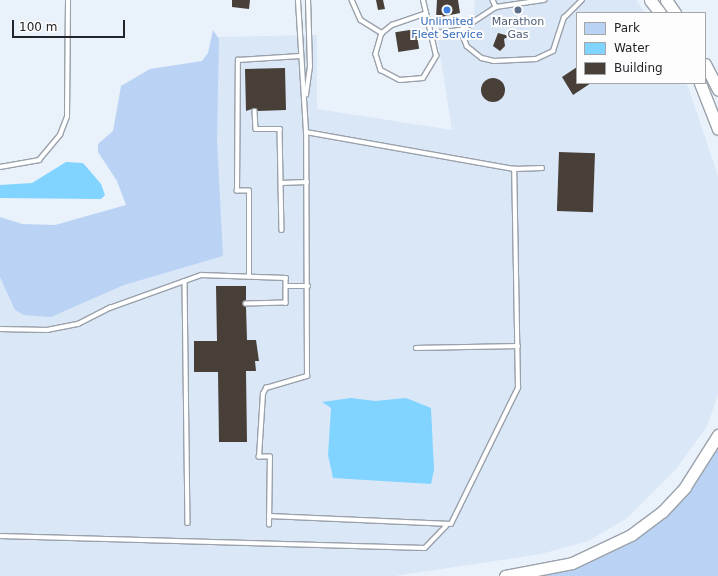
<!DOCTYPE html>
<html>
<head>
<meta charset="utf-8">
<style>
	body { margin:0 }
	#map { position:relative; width:718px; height:576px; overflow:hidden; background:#e9f1fb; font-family:"DejaVu Sans",sans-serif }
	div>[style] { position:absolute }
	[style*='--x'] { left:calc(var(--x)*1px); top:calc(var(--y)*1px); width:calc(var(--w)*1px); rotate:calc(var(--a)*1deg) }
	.built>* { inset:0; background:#dae7f7 }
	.green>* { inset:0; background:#bad3f4 }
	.water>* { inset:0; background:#80d4ff }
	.building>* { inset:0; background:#473f38; transform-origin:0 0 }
	.round { border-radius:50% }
	.roads { filter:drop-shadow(1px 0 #9aa1aa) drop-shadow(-1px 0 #9aa1aa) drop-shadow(0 1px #9aa1aa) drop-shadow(0 -1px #9aa1aa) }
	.service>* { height:3.5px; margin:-1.75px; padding:0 1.75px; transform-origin:1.75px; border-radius:1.75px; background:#fff }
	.trunk>* { height:11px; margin:-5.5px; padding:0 5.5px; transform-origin:5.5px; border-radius:5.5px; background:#fff }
	.dots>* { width:11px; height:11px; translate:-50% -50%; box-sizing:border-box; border:2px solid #fdfdfd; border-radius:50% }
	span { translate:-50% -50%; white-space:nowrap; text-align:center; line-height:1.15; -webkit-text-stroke:4px #fdfdfd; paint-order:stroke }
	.shop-label { font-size:11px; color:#366cbe }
	.service-label { font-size:11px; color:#4e5e75 }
	.legend { position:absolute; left:576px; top:12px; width:130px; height:72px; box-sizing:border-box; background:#fdfdfd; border:1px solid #a5a6a8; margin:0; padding:5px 7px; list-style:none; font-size:12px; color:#222428 }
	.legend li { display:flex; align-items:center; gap:8px; height:20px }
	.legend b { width:20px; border:1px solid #a5a6a8 }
	.scale { position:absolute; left:12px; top:20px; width:113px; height:18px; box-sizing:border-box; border:2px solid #222428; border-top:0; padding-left:5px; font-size:12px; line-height:14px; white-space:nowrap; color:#222428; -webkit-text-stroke:3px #fdfdfd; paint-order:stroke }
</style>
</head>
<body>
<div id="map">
	<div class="built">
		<i style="clip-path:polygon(475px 0,636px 0,645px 13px,577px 13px,577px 83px,686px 83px,689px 89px,718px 176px,718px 394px,707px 426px,676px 469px,627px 518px,588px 541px,541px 554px,394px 576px,0 576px,0 254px,214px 252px,215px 37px,317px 35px,317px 109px,452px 130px,436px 28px,473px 21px)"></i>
	</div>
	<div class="green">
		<i style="clip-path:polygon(213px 30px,219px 39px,217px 141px,223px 256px,124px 285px,51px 317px,24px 315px,15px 310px,0 277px,0 217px,22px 224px,55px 225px,126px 205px,117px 181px,98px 152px,98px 144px,113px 131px,121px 86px,150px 69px,202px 61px,208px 53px)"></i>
		<i style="clip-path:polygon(718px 446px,718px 576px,545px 576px,621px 545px,695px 481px)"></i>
	</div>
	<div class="water">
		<i style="clip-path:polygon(66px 162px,83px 163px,101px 184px,105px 195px,101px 199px,0 198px,0 185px,32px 183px)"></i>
		<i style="clip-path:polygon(351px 398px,375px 401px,406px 398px,431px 408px,434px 470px,431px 484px,333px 478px,328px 455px,331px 408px,322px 402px)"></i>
	</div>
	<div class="building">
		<i style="clip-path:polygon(232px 0,250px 0,249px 9px,232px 7px)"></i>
		<i style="clip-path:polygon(376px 0,383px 0,385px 9px,378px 10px)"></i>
		<i style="clip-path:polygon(437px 0,458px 0,460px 13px,436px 18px)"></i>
		<i style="left:416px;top:29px;width:20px;height:21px;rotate:81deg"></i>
		<i style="clip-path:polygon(498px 33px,509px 36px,504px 39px,505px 46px,500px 51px,493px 46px)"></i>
		<i style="clip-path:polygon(577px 67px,577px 83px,591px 83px,573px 95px,562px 77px)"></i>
		<i style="clip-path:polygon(285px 68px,286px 110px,258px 111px,255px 108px,246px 111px,245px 69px)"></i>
		<i class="round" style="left:481px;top:78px;width:24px;height:24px"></i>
		<i style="left:559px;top:152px;width:36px;height:59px;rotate:2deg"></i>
		<i style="clip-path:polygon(216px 286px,246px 286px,246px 301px,243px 304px,246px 307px,247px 340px,256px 340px,259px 361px,255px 361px,256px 371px,246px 371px,247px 442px,219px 442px,218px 372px,194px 372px,194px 341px,217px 341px)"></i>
	</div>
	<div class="roads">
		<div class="service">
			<i style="--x:352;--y:0;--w:22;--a:66"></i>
			<i style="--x:361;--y:20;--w:25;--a:32"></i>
			<i style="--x:382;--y:33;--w:22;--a:106"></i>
			<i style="--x:376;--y:54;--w:17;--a:73"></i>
			<i style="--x:381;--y:70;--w:21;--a:28"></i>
			<i style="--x:400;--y:80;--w:23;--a:-5"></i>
			<i style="--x:423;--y:78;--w:26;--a:-59"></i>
			<i style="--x:436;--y:56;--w:57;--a:-103.1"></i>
			<i style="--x:493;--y:0;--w:8;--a:67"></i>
			<i style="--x:496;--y:7;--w:49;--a:-8.3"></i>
			<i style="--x:461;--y:30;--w:17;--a:69"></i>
			<i style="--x:467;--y:46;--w:19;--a:39"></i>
			<i style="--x:482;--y:58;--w:12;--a:14"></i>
			<i style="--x:494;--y:61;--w:42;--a:-2.7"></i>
			<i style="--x:536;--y:59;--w:19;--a:-25"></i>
			<i style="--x:553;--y:51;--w:35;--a:-72"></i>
			<i style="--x:564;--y:18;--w:25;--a:-45"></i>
			<i style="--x:382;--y:33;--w:13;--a:-39"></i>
			<i style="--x:392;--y:25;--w:36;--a:-19"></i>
			<i style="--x:431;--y:34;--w:30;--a:-8"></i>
			<i style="--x:461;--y:30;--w:42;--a:-33.3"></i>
			<i style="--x:306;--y:95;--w:28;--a:-82"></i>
			<i style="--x:310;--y:67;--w:67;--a:-91.7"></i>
			<i style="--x:255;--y:111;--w:18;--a:87"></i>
			<i style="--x:256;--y:129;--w:24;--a:0"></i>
			<i style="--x:280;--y:129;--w:101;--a:88.9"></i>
			<i style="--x:306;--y:132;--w:211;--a:10.1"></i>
			<i style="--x:514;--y:169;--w:28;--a:-2"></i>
			<i style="--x:0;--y:167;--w:40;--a:-10"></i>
			<i style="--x:39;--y:160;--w:33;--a:-50"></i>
			<i style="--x:60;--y:135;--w:19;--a:-69"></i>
			<i style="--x:67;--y:117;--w:117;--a:-89.5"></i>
			<i style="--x:281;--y:183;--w:26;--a:-2"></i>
			<i style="--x:249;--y:277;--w:86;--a:-90"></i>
			<i style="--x:249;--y:191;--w:12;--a:180"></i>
			<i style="--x:237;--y:191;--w:131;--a:-89.6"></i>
			<i style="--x:238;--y:60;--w:62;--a:-3.7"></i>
			<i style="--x:185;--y:281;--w:242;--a:89.3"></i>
			<i style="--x:286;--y:286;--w:22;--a:0"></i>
			<i style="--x:0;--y:329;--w:47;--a:1.2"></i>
			<i style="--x:47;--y:330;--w:32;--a:-11"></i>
			<i style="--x:78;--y:324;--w:36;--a:-27"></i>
			<i style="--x:110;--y:308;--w:97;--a:-19.9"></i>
			<i style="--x:201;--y:275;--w:85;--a:2"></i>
			<i style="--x:286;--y:278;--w:25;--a:90"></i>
			<i style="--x:286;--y:303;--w:40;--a:178.6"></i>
			<i style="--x:416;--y:348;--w:102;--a:-1.1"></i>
			<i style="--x:269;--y:516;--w:182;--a:2.5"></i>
			<i style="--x:451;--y:524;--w:152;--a:-63.8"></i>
			<i style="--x:518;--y:388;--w:219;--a:-91"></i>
			<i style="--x:269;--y:525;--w:68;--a:-89.2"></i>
			<i style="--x:270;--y:457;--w:11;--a:180"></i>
			<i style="--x:259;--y:457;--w:63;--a:-86.4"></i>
			<i style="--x:263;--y:394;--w:7;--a:-63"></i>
			<i style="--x:266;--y:388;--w:43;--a:-16.3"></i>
			<i style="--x:307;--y:376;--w:244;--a:-90.2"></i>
			<i style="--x:306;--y:132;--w:132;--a:-93.5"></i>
			<i style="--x:0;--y:536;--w:425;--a:1.6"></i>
			<i style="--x:425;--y:548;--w:30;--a:-46"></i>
		</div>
		<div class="trunk">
			<i style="--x:650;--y:0;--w:16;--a:52"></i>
			<i style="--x:666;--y:0;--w:16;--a:55"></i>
			<i style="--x:705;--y:64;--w:29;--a:63"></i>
			<i style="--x:700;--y:83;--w:49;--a:68.6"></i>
			<i style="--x:505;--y:576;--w:68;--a:-11"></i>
			<i style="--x:572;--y:563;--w:65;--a:-25.4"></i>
			<i style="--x:631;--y:535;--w:39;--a:-37"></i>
			<i style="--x:662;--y:512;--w:34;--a:-47"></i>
			<i style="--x:685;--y:487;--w:62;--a:-57.6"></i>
		</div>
	</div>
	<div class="dots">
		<i style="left:447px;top:10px;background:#3f7fe0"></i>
		<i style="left:518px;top:10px;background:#5c6f8a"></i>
	</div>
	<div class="shop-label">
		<span style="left:447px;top:29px">Unlimited<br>Fleet Service</span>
	</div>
	<div class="service-label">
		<span style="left:518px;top:29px">Marathon<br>Gas</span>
	</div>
	<ul class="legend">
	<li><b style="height:11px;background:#bad3f4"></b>Park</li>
	<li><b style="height:11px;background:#80d4ff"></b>Water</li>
	<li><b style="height:11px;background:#473f38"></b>Building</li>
	</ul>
	<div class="scale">100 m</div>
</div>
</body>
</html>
